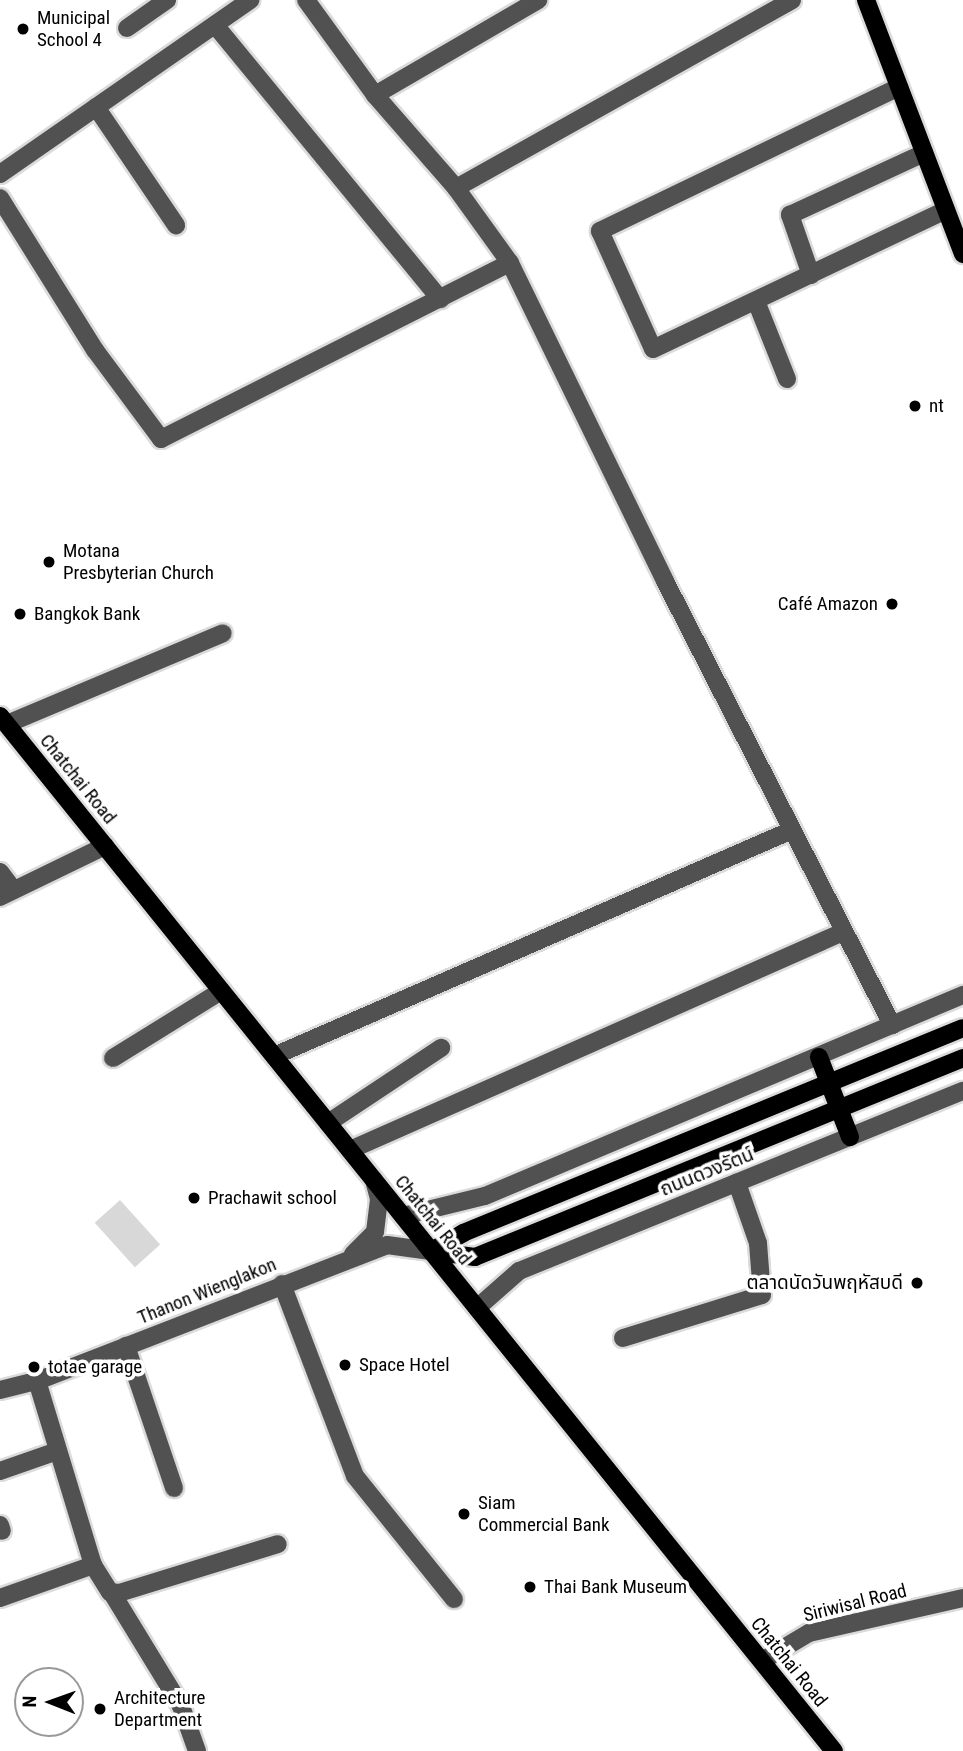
<!DOCTYPE html>
<html>
<head>
<meta charset="utf-8">
<style>
	body { margin:0 }
	#map { position:relative; width:963px; height:1751px; overflow:hidden; background:#fff; font-family:"Roboto Condensed","Noto Sans Thai",sans-serif }
	div>[style] { position:absolute }
	[style*='--x'] { left:calc(var(--x)*1px); top:calc(var(--y)*1px); width:calc(var(--w)*1px); rotate:calc(var(--a)*1deg) }
	.green>* { inset:0; background:#d8d8d8; transform-origin:0 0 }
	.roads { filter:drop-shadow(2px 0 #dbdbdb) drop-shadow(-2px 0 #dbdbdb) drop-shadow(0 2px #dbdbdb) drop-shadow(0 -2px #dbdbdb) }
	.minor>* { height:18px; margin:-9px; padding:0 9px; transform-origin:9px; border-radius:9px; background:#515151 }
	.major>* { height:18px; margin:-9px; padding:0 9px; transform-origin:9px; border-radius:9px; background:#000 }
	.dots>* { width:19px; height:19px; translate:-50% -50%; box-sizing:border-box; border:4px solid #fff; border-radius:50% }
	span { translate:-50% -50%; white-space:nowrap; text-align:center; line-height:1.15; -webkit-text-stroke:7px #fff; paint-order:stroke }
	.poi-label { font-size:19px; color:#000 }
	.left { translate:0 -50%; text-align:left }
	.right { translate:-100% -50%; text-align:right }
	.street-label { font-size:19px; color:#000 }
	.north { position:absolute; left:14px; top:1667px; width:70px; height:70px; box-sizing:border-box; background:#fff; border:2px solid #999; border-radius:50%; rotate:271deg; font-size:19px; font-weight:700; line-height:28px; text-align:center; color:#000 }
	.north::after { content:''; display:block; margin:auto; width:24px; height:32px; background:#000; clip-path:polygon(50% 0,100% 100%,50% 72%,0 100%) }
</style>
</head>
<body>
<div id="map">
	<div class="green">
		<i style="left:120px;top:1200px;width:60px;height:34px;rotate:48deg"></i>
	</div>
	<div class="roads">
		<div class="minor">
			<i style="--x:306;--y:0;--w:117;--a:54"></i>
			<i style="--x:375;--y:95;--w:123;--a:48.9"></i>
			<i style="--x:456;--y:188;--w:92;--a:54.2"></i>
			<i style="--x:510;--y:263;--w:354;--a:64"></i>
			<i style="--x:665;--y:581;--w:499;--a:62.9"></i>
			<i style="--x:215;--y:25;--w:355;--a:50.6"></i>
			<i style="--x:127;--y:28;--w:49;--a:-35"></i>
			<i style="--x:899;--y:87;--w:332;--a:154.3"></i>
			<i style="--x:600;--y:231;--w:129;--a:65.8"></i>
			<i style="--x:653;--y:349;--w:324;--a:-25.4"></i>
			<i style="--x:375;--y:95;--w:189;--a:-30.2"></i>
			<i style="--x:96;--y:107;--w:143;--a:55.9"></i>
			<i style="--x:0;--y:174;--w:305;--a:-34.8"></i>
			<i style="--x:456;--y:188;--w:385;--a:-29.2"></i>
			<i style="--x:0;--y:198;--w:179;--a:58"></i>
			<i style="--x:95;--y:350;--w:111;--a:53.4"></i>
			<i style="--x:161;--y:439;--w:391;--a:-26.8"></i>
			<i style="--x:811;--y:275;--w:64;--a:-109.3"></i>
			<i style="--x:790;--y:215;--w:148;--a:-24.8"></i>
			<i style="--x:756;--y:301;--w:84;--a:68.3"></i>
			<i style="--x:7;--y:724;--w:234;--a:-22.8"></i>
			<i style="--x:0;--y:872;--w:21;--a:53"></i>
			<i style="--x:0;--y:897;--w:117;--a:-25.9"></i>
			<i style="--x:274;--y:1056;--w:565;--a:-23.57"></i>
			<i style="--x:113;--y:1058;--w:127;--a:-31.8"></i>
			<i style="--x:328;--y:1123;--w:136;--a:-33.6"></i>
			<i style="--x:350;--y:1150;--w:539;--a:-23.85"></i>
			<i style="--x:403;--y:1216;--w:84;--a:-13.7"></i>
			<i style="--x:485;--y:1196;--w:519;--a:-22.81"></i>
			<i style="--x:353;--y:1254;--w:31;--a:-45"></i>
			<i style="--x:375;--y:1232;--w:33;--a:-83"></i>
			<i style="--x:379;--y:1199;--w:20;--a:-105"></i>
			<i style="--x:282;--y:1284;--w:205;--a:69.2"></i>
			<i style="--x:355;--y:1476;--w:158;--a:51.2"></i>
			<i style="--x:477;--y:1308;--w:56;--a:-41.4"></i>
			<i style="--x:519;--y:1271;--w:479;--a:-22.1"></i>
			<i style="--x:623;--y:1338;--w:145;--a:-17.2"></i>
			<i style="--x:762;--y:1295;--w:52;--a:-94.4"></i>
			<i style="--x:758;--y:1243;--w:64;--a:-109.3"></i>
			<i style="--x:126;--y:1346;--w:150;--a:71.3"></i>
			<i style="--x:0;--y:1390;--w:38;--a:-14"></i>
			<i style="--x:37;--y:1381;--w:375;--a:-21.2"></i>
			<i style="--x:387;--y:1245;--w:44;--a:7.8"></i>
			<i style="--x:0;--y:1471;--w:60;--a:-19.3"></i>
			<i style="--x:0;--y:1525;--w:6;--a:72"></i>
			<i style="--x:93;--y:1565;--w:32;--a:58"></i>
			<i style="--x:110;--y:1592;--w:9;--a:6"></i>
			<i style="--x:119;--y:1593;--w:166;--a:-17.1"></i>
			<i style="--x:112;--y:1593;--w:132;--a:58.6"></i>
			<i style="--x:181;--y:1706;--w:48;--a:70.4"></i>
			<i style="--x:0;--y:1598;--w:99;--a:-19.5"></i>
			<i style="--x:93;--y:1565;--w:192;--a:-106.9"></i>
			<i style="--x:762;--y:1661;--w:55;--a:-30.8"></i>
			<i style="--x:809;--y:1633;--w:158;--a:-12.8"></i>
		</div>
		<div class="major">
			<i style="--x:866;--y:0;--w:272;--a:69.1"></i>
			<i style="--x:0;--y:716;--w:1329;--a:51.14"></i>
			<i style="--x:819;--y:1057;--w:86;--a:68.8"></i>
			<i style="--x:431;--y:1251;--w:37;--a:-29"></i>
			<i style="--x:463;--y:1233;--w:540;--a:-22.29"></i>
			<i style="--x:431;--y:1251;--w:44;--a:7.8"></i>
			<i style="--x:475;--y:1257;--w:527;--a:-22.18"></i>
		</div>
	</div>
	<div class="dots">
		<i style="left:23px;top:29px;background:#000"></i>
		<i style="left:915px;top:406px;background:#000"></i>
		<i style="left:49px;top:562px;background:#000"></i>
		<i style="left:892px;top:604px;background:#000"></i>
		<i style="left:20px;top:614px;background:#000"></i>
		<i style="left:194px;top:1198px;background:#000"></i>
		<i style="left:917px;top:1283px;background:#000"></i>
		<i style="left:345px;top:1365px;background:#000"></i>
		<i style="left:34px;top:1367px;background:#000"></i>
		<i style="left:464px;top:1514px;background:#000"></i>
		<i style="left:530px;top:1587px;background:#000"></i>
		<i style="left:100px;top:1709px;background:#000"></i>
	</div>
	<div class="poi-label">
		<span class="left" style="left:37px;top:29px">Municipal<br>School 4</span>
		<span class="left" style="left:929px;top:406px">nt</span>
		<span class="left" style="left:63px;top:562px">Motana<br>Presbyterian Church</span>
		<span class="right" style="left:878px;top:604px">Café Amazon</span>
		<span class="left" style="left:34px;top:614px">Bangkok Bank</span>
		<span class="left" style="left:208px;top:1198px">Prachawit school</span>
		<span class="right" style="left:903px;top:1283px">ตลาดนัดวันพฤหัสบดี</span>
		<span class="left" style="left:359px;top:1365px">Space Hotel</span>
		<span class="left" style="left:48px;top:1367px">totae garage</span>
		<span class="left" style="left:478px;top:1514px">Siam<br>Commercial Bank</span>
		<span class="left" style="left:544px;top:1587px">Thai Bank Museum</span>
		<span class="left" style="left:114px;top:1709px">Architecture<br>Department</span>
	</div>
	<div class="street-label">
		<span style="left:78px;top:779px;rotate:51deg">Chatchai Road</span>
		<span style="left:707px;top:1172px;rotate:-22deg">ถนนดวงรัตน์</span>
		<span style="left:433px;top:1220px;rotate:51deg">Chatchai Road</span>
		<span style="left:207px;top:1291px;rotate:-22deg">Thanon Wienglakon</span>
		<span style="left:855px;top:1603px;rotate:-14deg">Siriwisal Road</span>
		<span style="left:789px;top:1662px;rotate:51deg">Chatchai Road</span>
	</div>
	<div class="north">N</div>
</div>
</body>
</html>
